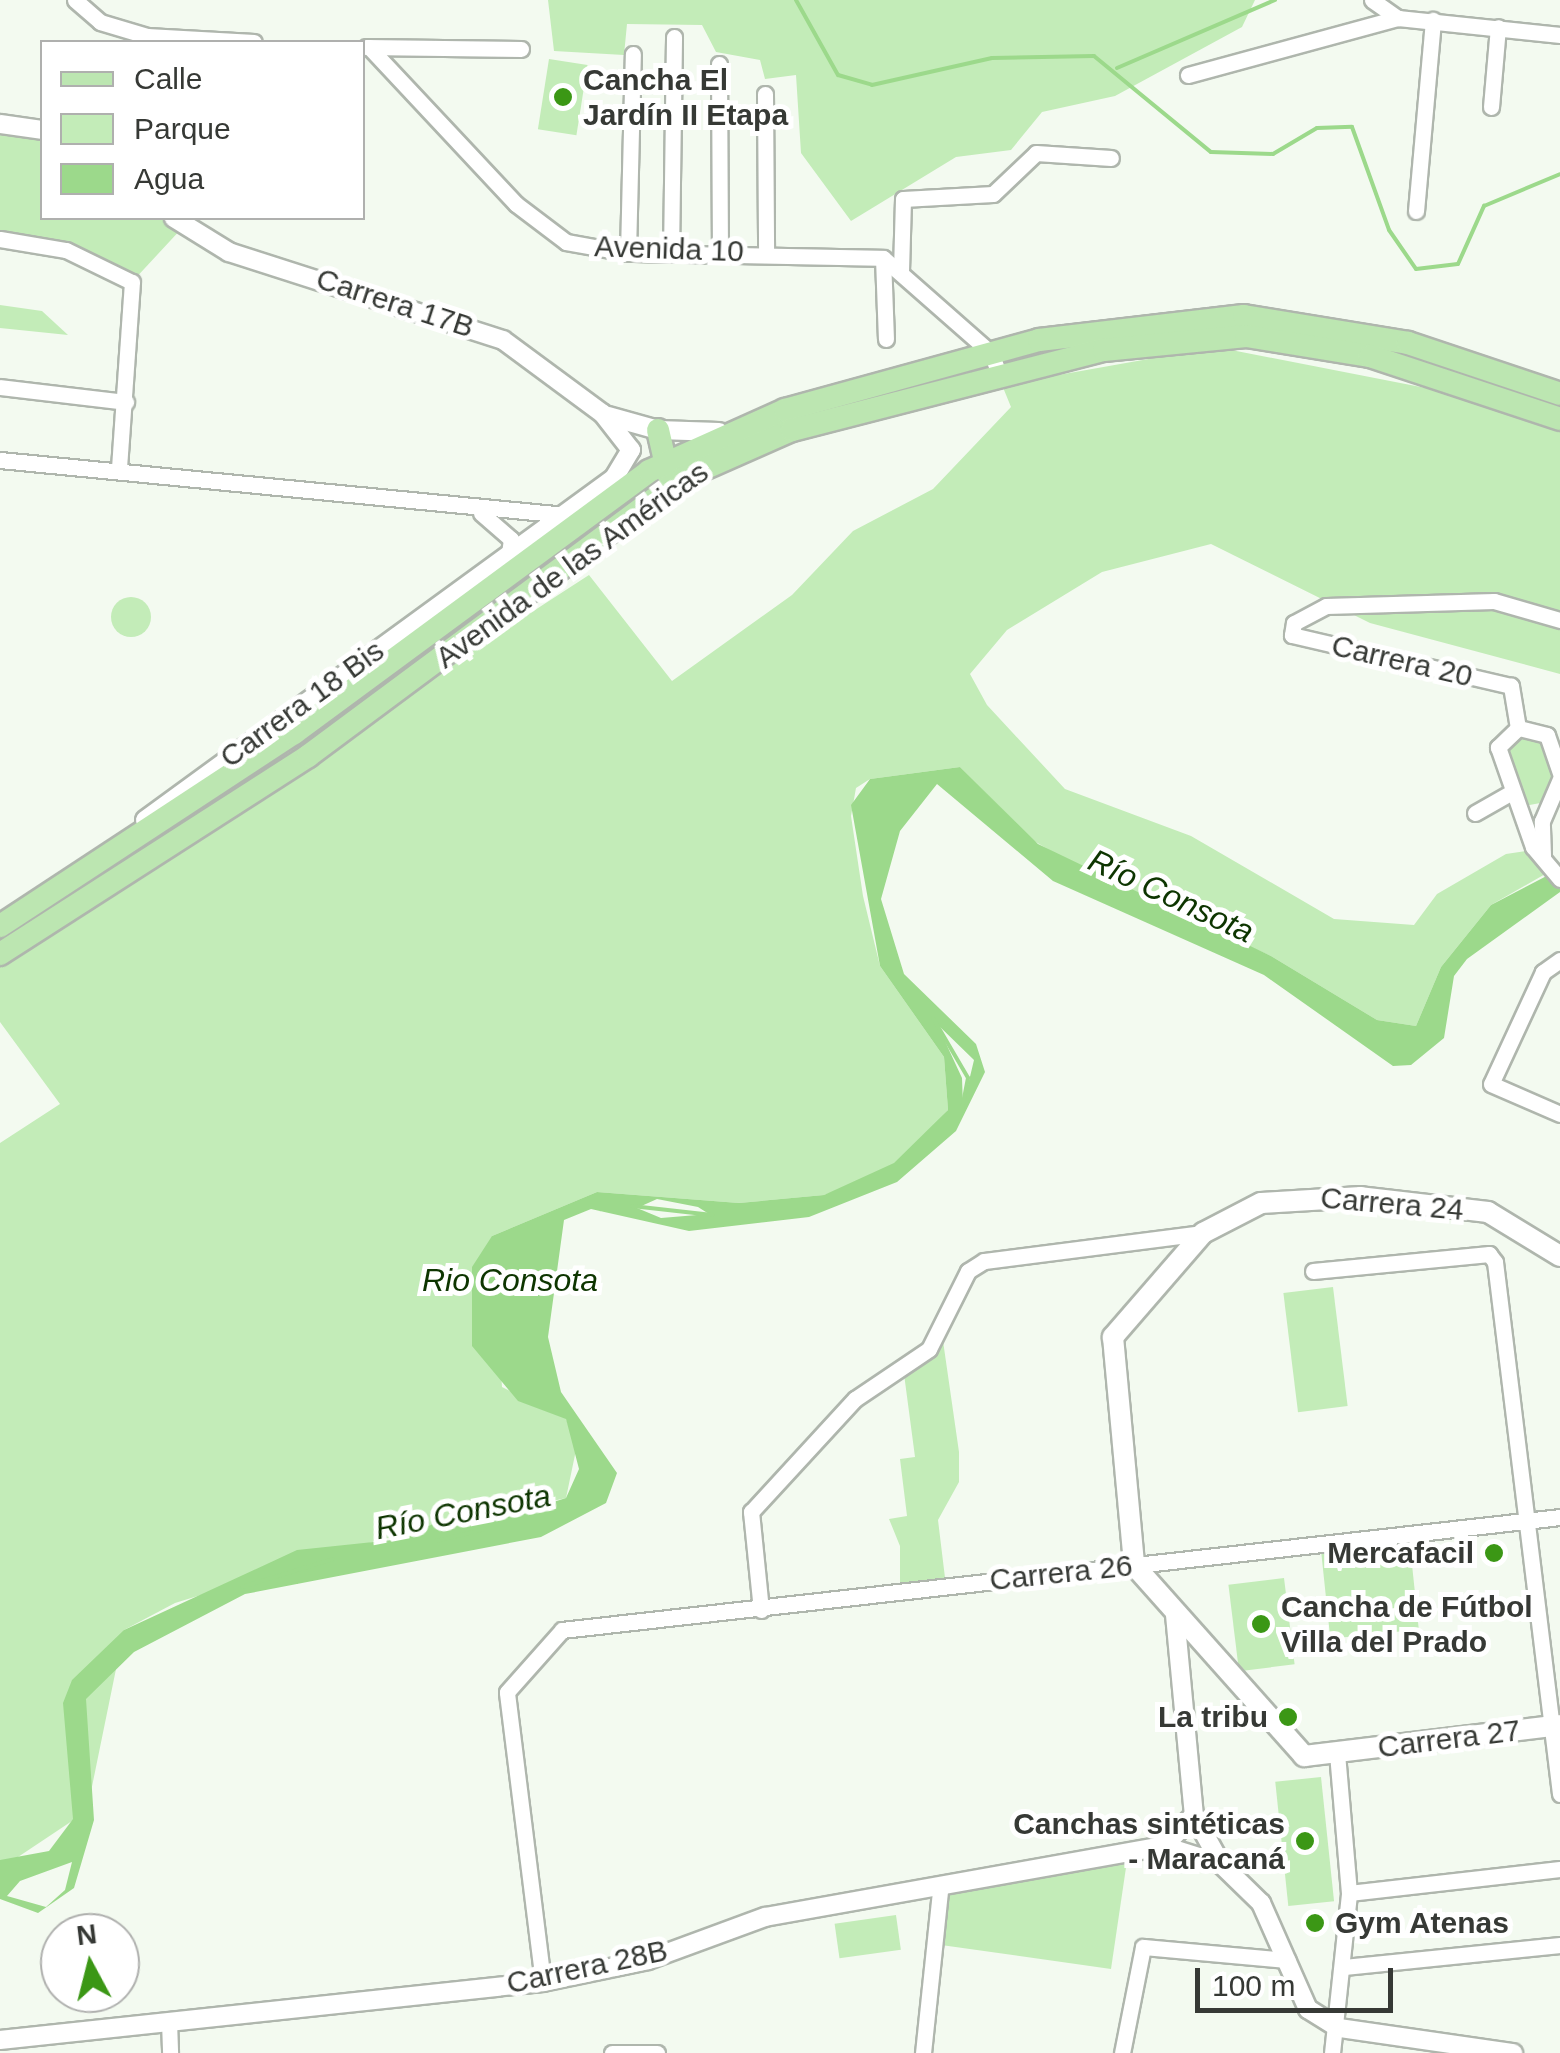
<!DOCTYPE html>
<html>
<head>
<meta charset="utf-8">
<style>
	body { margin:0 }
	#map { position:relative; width:1560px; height:2053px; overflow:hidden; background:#f3faf0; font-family:Helvetica,sans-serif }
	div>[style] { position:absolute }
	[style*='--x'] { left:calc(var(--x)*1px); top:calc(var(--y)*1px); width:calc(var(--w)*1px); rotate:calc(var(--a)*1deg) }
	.green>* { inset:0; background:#c3ecb8; transform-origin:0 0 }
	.round { border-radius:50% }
	.water>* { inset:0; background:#9cd98b }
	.stream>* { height:4px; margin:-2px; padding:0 2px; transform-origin:2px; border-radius:2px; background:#9cd98b }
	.roads { filter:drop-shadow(2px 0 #afb6ad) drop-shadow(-2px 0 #afb6ad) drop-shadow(0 2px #afb6ad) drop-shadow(0 -2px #afb6ad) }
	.minor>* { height:15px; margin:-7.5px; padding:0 7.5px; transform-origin:7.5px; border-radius:7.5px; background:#fff }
	.tertiary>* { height:18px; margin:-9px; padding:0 9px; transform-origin:9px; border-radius:9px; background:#fff }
	.secondary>* { height:20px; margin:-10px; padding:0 10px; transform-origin:10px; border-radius:10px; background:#fff }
	.primary>* { height:22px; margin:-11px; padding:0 11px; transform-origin:11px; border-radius:11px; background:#bce6b1 }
	.dots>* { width:28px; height:28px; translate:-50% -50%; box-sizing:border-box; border:5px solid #fff; border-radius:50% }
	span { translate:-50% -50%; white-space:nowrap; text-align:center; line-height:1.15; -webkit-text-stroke:10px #fff; paint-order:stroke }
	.poi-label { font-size:30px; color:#363935; font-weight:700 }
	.left { translate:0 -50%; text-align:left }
	.right { translate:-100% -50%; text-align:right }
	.street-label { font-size:30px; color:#363935 }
	.water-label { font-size:32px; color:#0d3500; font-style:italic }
	.legend { position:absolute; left:40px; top:40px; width:325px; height:180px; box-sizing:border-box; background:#fff; border:2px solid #afb0ae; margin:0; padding:12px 18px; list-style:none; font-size:30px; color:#363935 }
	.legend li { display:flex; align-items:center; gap:20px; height:50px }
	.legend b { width:50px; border:2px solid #afb0ae }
	.north { position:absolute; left:40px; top:1913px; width:100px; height:100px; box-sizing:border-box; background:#fff; border:2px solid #afb0ae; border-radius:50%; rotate:353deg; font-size:28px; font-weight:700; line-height:40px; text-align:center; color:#363935 }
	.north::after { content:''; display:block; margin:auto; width:35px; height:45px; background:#3b9715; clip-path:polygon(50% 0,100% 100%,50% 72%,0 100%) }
	.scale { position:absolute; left:1195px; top:1968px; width:198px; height:45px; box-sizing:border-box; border:5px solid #363935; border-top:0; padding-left:12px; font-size:30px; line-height:35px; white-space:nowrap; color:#363935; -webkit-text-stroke:8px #fff; paint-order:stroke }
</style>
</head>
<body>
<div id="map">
	<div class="green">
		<i style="clip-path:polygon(548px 0,1255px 0,1242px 27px,1115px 96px,1042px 112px,1011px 150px,956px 157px,851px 221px,801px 153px,796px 75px,765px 79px,760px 60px,716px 52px,702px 25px,627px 24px,624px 55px,554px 51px)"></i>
		<i style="left:549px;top:59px;width:39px;height:71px;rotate:9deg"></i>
		<i style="clip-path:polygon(0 124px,42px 130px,42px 218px,174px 218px,183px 227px,132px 282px,0 239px)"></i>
		<i style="clip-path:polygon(0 305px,42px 311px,68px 335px,0 328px)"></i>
		<i style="clip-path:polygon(1216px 347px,1431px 389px,1560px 431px,1560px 674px,1370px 623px,1211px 544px,1102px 572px,1007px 630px,970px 674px,987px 705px,1065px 789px,1191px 836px,1334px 919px,1414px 925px,1437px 894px,1506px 854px,1532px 850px,1547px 873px,1491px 905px,1441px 967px,1416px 1026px,1377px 1020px,1271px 956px,1106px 883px,1034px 841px,960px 767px,870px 779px,856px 788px,851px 816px,863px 896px,880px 966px,944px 1057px,948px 1110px,890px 1173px,824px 1195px,739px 1203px,597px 1192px,492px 1236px,502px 1387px,566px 1418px,576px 1450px,566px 1498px,379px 1540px,175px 1603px,124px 1630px,87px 1811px,0 1869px,0 1143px,60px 1104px,0 1022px,0 957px,589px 575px,672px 681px,792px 595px,853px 531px,933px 489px,1011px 407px,1002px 385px)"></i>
		<i class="round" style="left:111px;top:597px;width:40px;height:40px"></i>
		<i style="clip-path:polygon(1510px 732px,1547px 735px,1560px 773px,1546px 802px,1524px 806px,1498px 747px)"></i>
		<i style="left:1333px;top:1287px;width:120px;height:50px;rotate:83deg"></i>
		<i style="clip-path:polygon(941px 1327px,959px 1452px,959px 1482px,938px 1520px,946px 1586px,900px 1592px,900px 1546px,889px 1519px,907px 1516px,900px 1459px,915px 1457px,904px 1374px)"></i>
		<i style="left:1409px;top:1536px;width:94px;height:89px;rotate:84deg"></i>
		<i style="left:1284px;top:1578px;width:87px;height:56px;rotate:83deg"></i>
		<i style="left:1321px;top:1777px;width:125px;height:46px;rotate:84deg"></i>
		<i style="clip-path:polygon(1128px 1854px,1111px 1969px,934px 1944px,940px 1890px)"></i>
		<i style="left:896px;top:1915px;width:35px;height:62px;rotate:82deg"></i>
	</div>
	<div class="water">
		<i style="clip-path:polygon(evenodd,960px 767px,1038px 844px,1271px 956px,1377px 1020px,1416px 1026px,1441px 967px,1491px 905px,1560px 869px,1560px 892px,1467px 959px,1454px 976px,1444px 1038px,1411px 1065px,1393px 1066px,1264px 975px,1053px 881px,937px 784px,900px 831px,881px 899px,904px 974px,976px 1044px,985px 1072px,956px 1131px,897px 1182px,809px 1217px,689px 1231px,591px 1209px,564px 1220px,548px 1337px,561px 1392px,617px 1473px,606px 1503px,541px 1537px,245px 1594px,134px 1652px,86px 1699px,94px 1820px,74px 1888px,38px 1913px,0 1899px,0 1860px,49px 1851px,73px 1819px,63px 1703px,72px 1680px,124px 1630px,297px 1550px,402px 1539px,443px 1519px,512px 1515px,566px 1498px,579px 1469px,566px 1419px,518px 1401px,472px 1346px,472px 1267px,492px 1236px,597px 1192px,739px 1203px,824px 1195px,894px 1163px,948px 1110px,944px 1057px,880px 966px,851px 805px,870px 779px,960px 767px,937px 1024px,974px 1060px,963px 1106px,962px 1078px,937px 1024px,960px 767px,657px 1199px,698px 1207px,709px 1214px,661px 1218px,637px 1208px,657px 1199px,960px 767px,72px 1862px,65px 1890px,46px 1907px,7px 1896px,20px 1881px,72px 1862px)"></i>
	</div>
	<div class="stream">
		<i style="--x:796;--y:0;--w:86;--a:60.8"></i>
		<i style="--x:838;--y:75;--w:35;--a:16"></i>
		<i style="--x:872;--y:85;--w:123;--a:-12.7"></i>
		<i style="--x:992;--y:58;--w:102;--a:-1.1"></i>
		<i style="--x:1094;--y:56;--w:151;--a:39.4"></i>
		<i style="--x:1211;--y:152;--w:62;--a:1.8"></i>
		<i style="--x:1273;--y:154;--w:51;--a:-30.6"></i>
		<i style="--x:1317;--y:128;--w:35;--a:-2"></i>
		<i style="--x:1352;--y:127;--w:109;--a:70.2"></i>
		<i style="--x:1389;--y:230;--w:47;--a:55.3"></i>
		<i style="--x:1416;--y:269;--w:42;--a:-6.8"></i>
		<i style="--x:1458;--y:264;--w:64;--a:-65.9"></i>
		<i style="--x:1484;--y:206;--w:82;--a:-22.8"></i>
		<i style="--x:1117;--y:68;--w:172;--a:-23.3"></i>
		<i style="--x:933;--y:1018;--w:69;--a:59.7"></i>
		<i style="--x:968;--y:1078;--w:31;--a:101"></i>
		<i style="--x:632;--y:1206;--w:81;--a:6.4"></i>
		<i style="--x:436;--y:1541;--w:50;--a:-13.8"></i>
		<i style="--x:242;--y:1587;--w:95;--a:-17.1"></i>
	</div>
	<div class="roads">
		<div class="minor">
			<i style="--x:75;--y:0;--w:33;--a:41"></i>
			<i style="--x:100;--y:22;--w:49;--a:16.6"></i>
			<i style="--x:147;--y:36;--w:107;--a:3.2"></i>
			<i style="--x:1372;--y:0;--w:32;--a:35"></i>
			<i style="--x:366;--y:47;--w:155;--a:0.7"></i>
			<i style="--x:369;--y:47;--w:215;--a:46.9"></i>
			<i style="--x:516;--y:204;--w:63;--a:37.2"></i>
			<i style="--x:566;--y:242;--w:63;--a:10.1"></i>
			<i style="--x:628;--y:253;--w:255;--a:1.1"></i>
			<i style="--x:883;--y:258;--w:144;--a:41.3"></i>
			<i style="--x:991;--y:353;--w:22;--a:69"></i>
			<i style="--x:719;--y:64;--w:189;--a:89.7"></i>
			<i style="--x:1188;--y:75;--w:218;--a:-15.2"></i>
			<i style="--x:1398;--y:18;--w:163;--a:6"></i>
			<i style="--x:765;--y:94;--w:159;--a:89.6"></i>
			<i style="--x:1491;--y:107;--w:80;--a:-85"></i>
			<i style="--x:1416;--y:211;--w:192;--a:-84.9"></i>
			<i style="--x:0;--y:239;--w:67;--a:9.5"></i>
			<i style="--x:66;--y:250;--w:73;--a:25.9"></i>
			<i style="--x:132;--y:282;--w:188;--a:94"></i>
			<i style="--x:628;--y:253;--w:199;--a:-88.6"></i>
			<i style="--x:671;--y:254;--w:217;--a:-89.2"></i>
			<i style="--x:883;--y:258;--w:81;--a:87.9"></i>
			<i style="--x:901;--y:271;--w:72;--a:-88.4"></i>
			<i style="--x:903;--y:199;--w:90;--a:-3.2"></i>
			<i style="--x:993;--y:194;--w:59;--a:-43.6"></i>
			<i style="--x:1036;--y:153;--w:75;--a:3.8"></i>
			<i style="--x:0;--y:387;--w:127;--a:6.8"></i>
			<i style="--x:0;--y:460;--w:568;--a:5.56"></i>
			<i style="--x:481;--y:513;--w:40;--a:41"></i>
			<i style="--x:511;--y:539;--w:21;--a:98"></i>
			<i style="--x:1518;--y:728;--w:43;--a:-99.5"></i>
			<i style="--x:1511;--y:686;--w:225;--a:-166.9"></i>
			<i style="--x:1292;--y:635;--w:12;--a:-81"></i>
			<i style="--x:1294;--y:623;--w:36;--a:-28"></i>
			<i style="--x:1326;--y:606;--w:168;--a:-1.7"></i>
			<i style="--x:1494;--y:601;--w:69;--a:16.1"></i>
			<i style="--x:1560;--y:773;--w:40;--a:-108.9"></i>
			<i style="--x:1547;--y:735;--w:30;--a:-166"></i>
			<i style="--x:1518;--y:728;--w:28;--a:136"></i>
			<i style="--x:1498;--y:747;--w:106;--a:70.7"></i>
			<i style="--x:1533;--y:847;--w:42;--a:49.8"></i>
			<i style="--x:1475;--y:813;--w:43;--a:-29.6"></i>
			<i style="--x:1543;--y:856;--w:35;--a:-92"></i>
			<i style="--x:1542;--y:821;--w:46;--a:-66.8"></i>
			<i style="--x:1560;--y:960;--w:21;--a:145"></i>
			<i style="--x:1543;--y:972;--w:123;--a:114.9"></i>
			<i style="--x:1491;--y:1084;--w:75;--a:23.5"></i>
			<i style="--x:1313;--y:1271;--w:177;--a:-5.5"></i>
			<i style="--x:1489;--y:1254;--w:10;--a:53"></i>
			<i style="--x:1495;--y:1262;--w:536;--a:83.03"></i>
			<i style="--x:761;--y:1610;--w:99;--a:-95.8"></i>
			<i style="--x:751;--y:1512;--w:154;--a:-47.4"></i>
			<i style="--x:855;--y:1399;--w:89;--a:-34"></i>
			<i style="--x:929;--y:1349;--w:87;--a:-63.4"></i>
			<i style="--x:968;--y:1271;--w:19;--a:-32"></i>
			<i style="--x:984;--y:1261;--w:221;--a:-7.3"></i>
			<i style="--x:1349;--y:1893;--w:212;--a:-6.5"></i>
			<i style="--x:1344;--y:1967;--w:217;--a:-5.8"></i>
			<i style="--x:543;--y:1982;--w:292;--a:-97.1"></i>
			<i style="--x:507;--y:1692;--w:83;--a:-48.4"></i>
			<i style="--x:562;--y:1630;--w:1004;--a:-6.46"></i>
			<i style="--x:169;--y:2021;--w:32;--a:88"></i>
			<i style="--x:612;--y:2053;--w:45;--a:0"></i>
			<i style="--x:923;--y:2053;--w:164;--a:-84"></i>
			<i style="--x:1122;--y:2053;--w:108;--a:-78.8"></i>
			<i style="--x:1143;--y:1947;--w:145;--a:5.2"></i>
			<i style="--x:1332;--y:2053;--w:161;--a:-83.9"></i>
			<i style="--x:1349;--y:1893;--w:142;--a:-94.9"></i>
		</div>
		<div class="tertiary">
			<i style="--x:0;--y:124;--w:42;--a:8.1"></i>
			<i style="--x:608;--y:416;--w:52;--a:15.6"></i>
			<i style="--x:658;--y:430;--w:61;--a:1.9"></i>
			<i style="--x:145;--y:820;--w:580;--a:-36.1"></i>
			<i style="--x:614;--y:478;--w:33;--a:-59"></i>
			<i style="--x:631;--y:450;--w:46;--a:-127.9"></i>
			<i style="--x:603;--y:414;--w:124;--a:-143.5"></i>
			<i style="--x:503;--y:340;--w:288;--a:-162.2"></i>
			<i style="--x:229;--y:252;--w:65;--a:-148.3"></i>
			<i style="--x:1175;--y:1615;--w:201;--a:84.6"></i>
			<i style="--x:1194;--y:1815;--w:56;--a:61.1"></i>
			<i style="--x:1221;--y:1864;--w:56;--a:44.3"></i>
			<i style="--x:1261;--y:1903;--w:116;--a:66.1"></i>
			<i style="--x:1308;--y:2009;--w:36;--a:32"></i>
			<i style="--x:1339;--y:2028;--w:176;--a:8.2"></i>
			<i style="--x:1164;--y:1846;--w:43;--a:-45.9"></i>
			<i style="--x:0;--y:2040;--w:546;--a:-6.1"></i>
			<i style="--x:543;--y:1982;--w:107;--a:-11.8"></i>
			<i style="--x:648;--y:1960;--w:125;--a:-20.2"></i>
			<i style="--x:765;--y:1917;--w:405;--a:-10.1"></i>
			<i style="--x:1164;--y:1846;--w:60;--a:17.5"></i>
		</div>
		<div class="secondary">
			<i style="--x:1560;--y:1256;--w:84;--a:-148.6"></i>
			<i style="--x:1488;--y:1212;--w:128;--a:-173.3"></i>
			<i style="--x:1361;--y:1197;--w:100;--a:176.6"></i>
			<i style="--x:1261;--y:1203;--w:65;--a:152.7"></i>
			<i style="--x:1203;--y:1233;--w:138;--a:130.9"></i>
			<i style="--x:1113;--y:1337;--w:229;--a:84.7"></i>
			<i style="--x:1134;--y:1565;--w:256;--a:48.3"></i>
			<i style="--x:1304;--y:1756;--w:258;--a:-6.9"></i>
		</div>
		<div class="primary">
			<i style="--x:658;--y:430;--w:45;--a:77.2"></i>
			<i style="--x:0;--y:926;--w:352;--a:-33.3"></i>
			<i style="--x:294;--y:733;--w:441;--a:-36.4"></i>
			<i style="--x:649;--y:471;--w:149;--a:-24.2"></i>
			<i style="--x:785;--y:410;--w:263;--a:-15.4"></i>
			<i style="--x:1039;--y:340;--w:206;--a:-6.7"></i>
			<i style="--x:1244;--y:316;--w:166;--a:9.3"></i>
			<i style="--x:1408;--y:343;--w:160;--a:18.5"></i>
			<i style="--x:0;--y:954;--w:366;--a:-32.7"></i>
			<i style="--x:308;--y:756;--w:467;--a:-36.6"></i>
			<i style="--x:683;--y:478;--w:119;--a:-23.8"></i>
			<i style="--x:792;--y:430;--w:322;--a:-14.4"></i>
			<i style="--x:1104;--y:350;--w:143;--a:-5.6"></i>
			<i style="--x:1246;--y:336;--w:126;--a:9.2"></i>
			<i style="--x:1370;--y:356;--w:200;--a:18.3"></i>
		</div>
	</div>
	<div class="dots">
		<i style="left:563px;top:97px;background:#3b9715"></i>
		<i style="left:1494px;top:1553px;background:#3b9715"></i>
		<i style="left:1261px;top:1624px;background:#3b9715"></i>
		<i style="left:1288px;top:1717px;background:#3b9715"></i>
		<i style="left:1305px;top:1841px;background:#3b9715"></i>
		<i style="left:1315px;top:1923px;background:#3b9715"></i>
	</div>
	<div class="poi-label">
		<span class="left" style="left:583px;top:97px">Cancha El<br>Jardín II Etapa</span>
		<span class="right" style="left:1474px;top:1553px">Mercafacil</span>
		<span class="left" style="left:1281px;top:1624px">Cancha de Fútbol<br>Villa del Prado</span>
		<span class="right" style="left:1268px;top:1717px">La tribu</span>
		<span class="right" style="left:1285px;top:1841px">Canchas sintéticas<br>- Maracaná</span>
		<span class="left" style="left:1335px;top:1923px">Gym Atenas</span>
	</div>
	<div class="street-label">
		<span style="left:669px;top:249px;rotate:2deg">Avenida 10</span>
		<span style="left:395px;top:303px;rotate:18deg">Carrera 17B</span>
		<span style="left:572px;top:565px;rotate:-36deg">Avenida de las Américas</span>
		<span style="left:1402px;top:661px;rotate:13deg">Carrera 20</span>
		<span style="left:302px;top:704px;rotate:-36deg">Carrera 18 Bis</span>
		<span style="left:1392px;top:1204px;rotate:5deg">Carrera 24</span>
		<span style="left:1061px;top:1573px;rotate:-6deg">Carrera 26</span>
		<span style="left:1449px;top:1739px;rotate:-7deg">Carrera 27</span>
		<span style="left:587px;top:1967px;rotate:-12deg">Carrera 28B</span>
	</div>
	<div class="water-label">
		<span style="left:1171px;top:896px;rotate:25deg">Río Consota</span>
		<span style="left:510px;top:1280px">Rio Consota</span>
		<span style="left:463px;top:1512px;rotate:-11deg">Río Consota</span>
	</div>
	<ul class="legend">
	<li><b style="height:12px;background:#bce6b1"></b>Calle</li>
	<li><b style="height:28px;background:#c3ecb8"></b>Parque</li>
	<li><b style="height:28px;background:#9cd98b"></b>Agua</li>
	</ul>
	<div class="north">N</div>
	<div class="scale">100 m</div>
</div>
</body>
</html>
